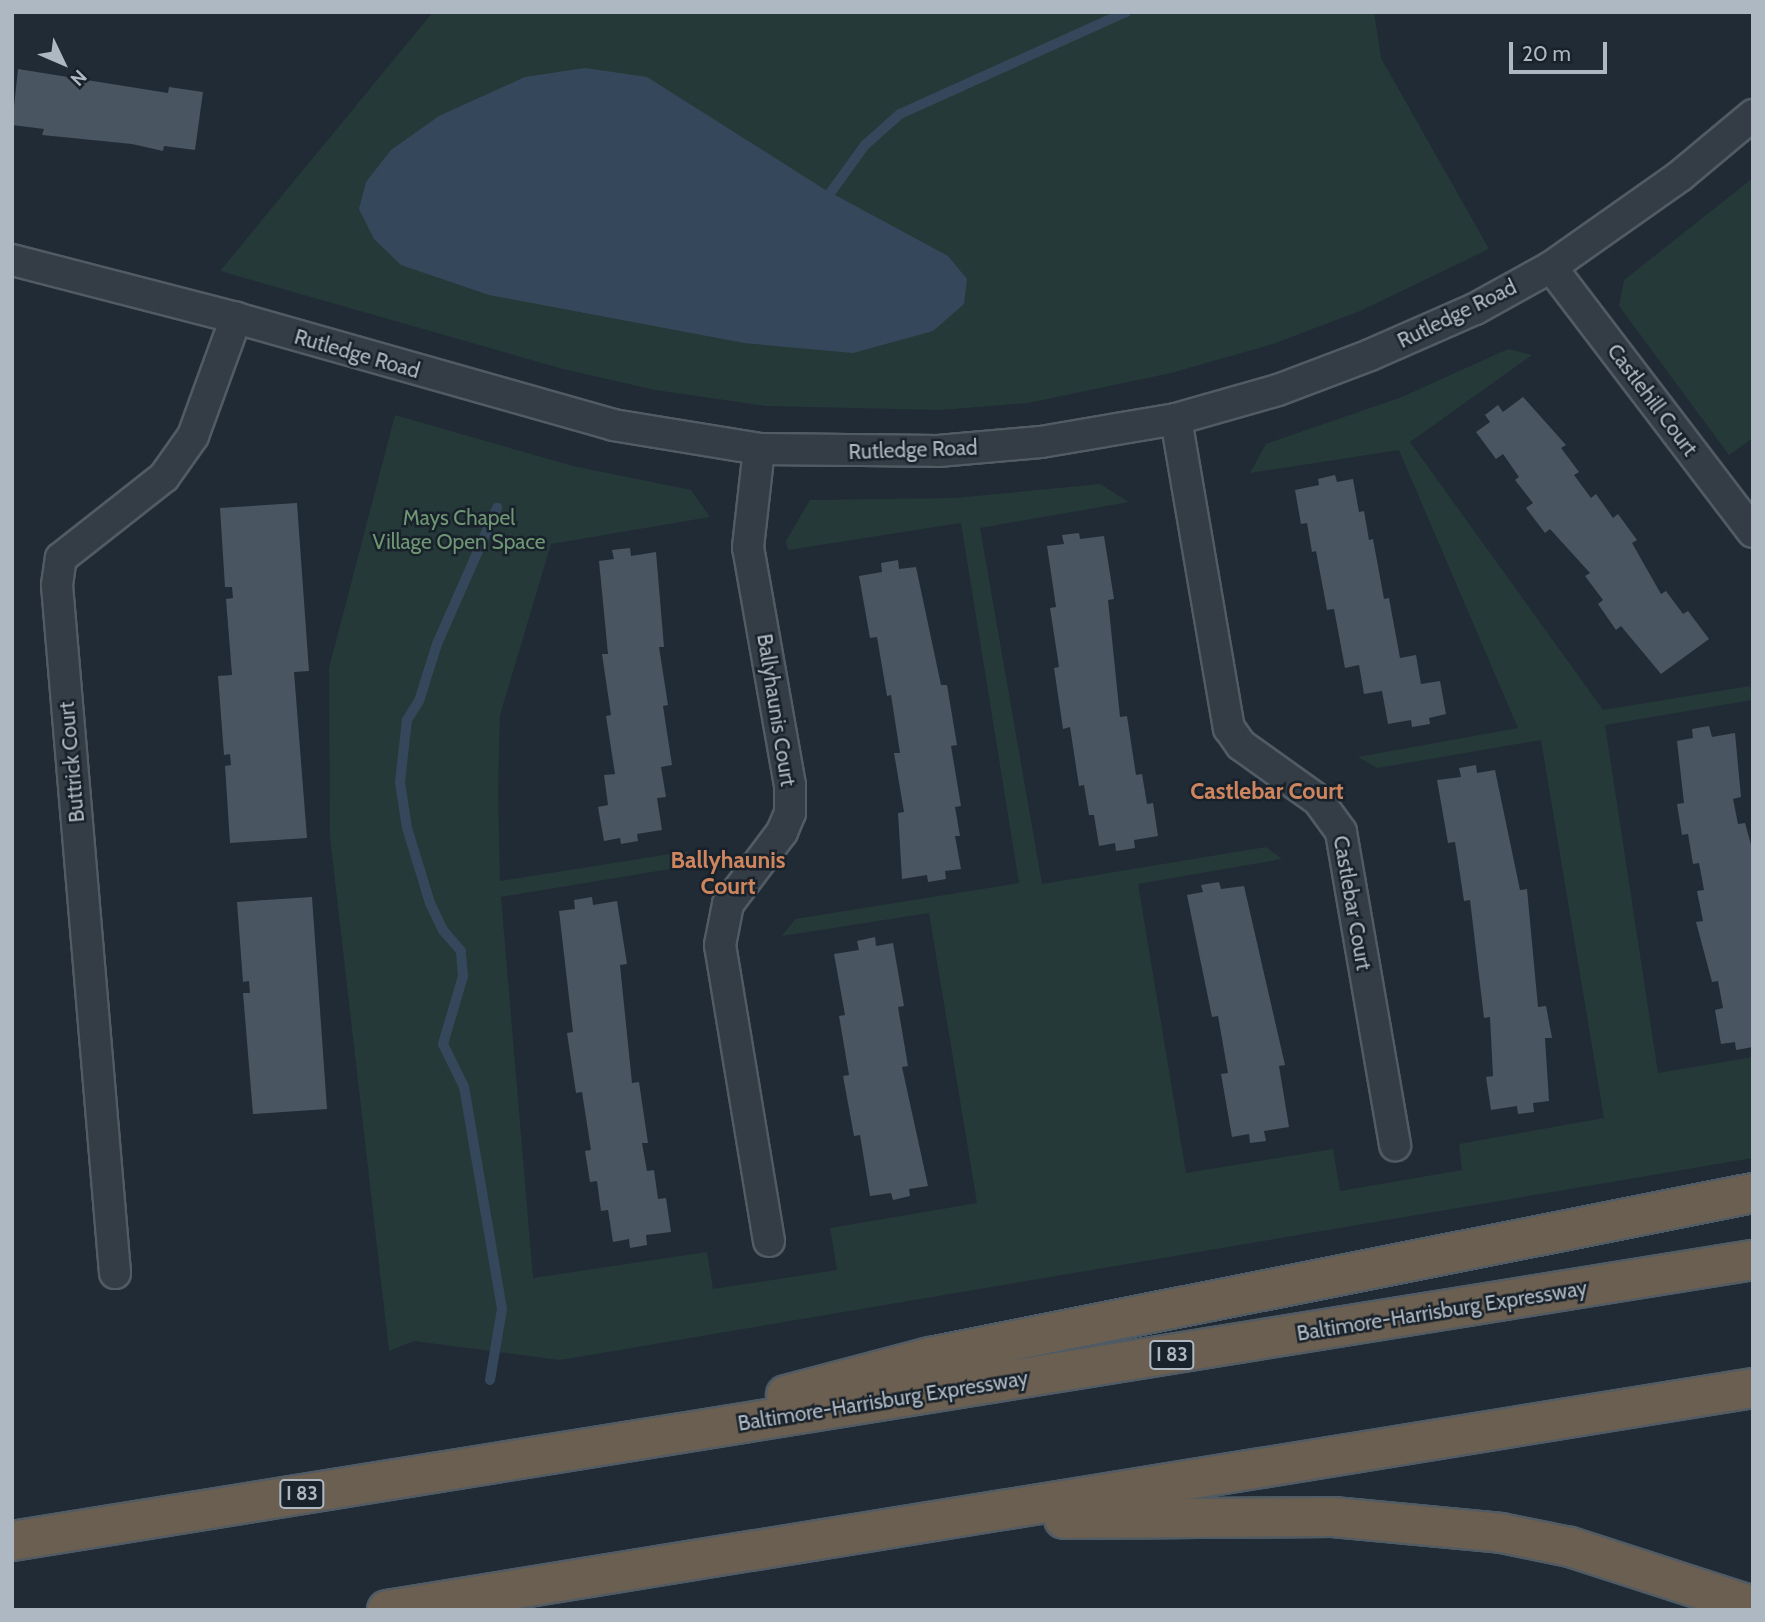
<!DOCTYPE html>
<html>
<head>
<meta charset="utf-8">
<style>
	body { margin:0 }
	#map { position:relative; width:1765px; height:1622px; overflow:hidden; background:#212b35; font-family:Cabin,sans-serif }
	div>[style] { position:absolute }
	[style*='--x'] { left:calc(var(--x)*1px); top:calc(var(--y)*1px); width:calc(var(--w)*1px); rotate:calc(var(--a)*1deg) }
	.green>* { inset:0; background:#253938 }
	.water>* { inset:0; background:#35485b }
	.stream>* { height:10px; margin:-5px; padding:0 5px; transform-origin:5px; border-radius:5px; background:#35485b }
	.building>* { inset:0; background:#495561 }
	.roads { filter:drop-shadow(2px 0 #515b64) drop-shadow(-2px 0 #515b64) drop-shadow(0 2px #515b64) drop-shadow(0 -2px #515b64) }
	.street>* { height:30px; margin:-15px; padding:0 15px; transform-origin:15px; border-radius:15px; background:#343d46 }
	.highway>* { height:38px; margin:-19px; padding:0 19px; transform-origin:19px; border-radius:19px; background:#6b5f51 }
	span { translate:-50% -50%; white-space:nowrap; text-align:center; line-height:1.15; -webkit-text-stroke:5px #19222a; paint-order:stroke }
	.shield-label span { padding:2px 5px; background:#19222a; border:2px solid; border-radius:5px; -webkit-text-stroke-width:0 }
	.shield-label { font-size:19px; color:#aeb8c3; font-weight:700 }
	.street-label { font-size:21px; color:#aeb8c3 }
	.park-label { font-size:21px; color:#6f9674 }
	.neighbourhood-label { font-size:23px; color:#cc855f; font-weight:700 }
	.frame { position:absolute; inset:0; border:14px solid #aeb8c3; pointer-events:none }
	.north { position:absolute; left:28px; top:28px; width:70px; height:70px; -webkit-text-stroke:5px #19222a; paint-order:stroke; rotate:134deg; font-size:19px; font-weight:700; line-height:28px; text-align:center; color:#aeb8c3 }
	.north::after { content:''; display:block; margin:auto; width:24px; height:32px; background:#aeb8c3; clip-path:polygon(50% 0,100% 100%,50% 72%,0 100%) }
	.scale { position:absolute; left:1509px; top:42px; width:98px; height:32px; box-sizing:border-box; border:4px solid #aeb8c3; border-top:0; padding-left:9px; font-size:21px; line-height:24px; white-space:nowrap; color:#aeb8c3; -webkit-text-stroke:5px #19222a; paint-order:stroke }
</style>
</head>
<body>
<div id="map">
	<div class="green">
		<i style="clip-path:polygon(433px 12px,1374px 12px,1381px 58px,1489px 249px,1360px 311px,1273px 344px,1171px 373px,1028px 403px,940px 410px,766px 406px,655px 390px,563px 369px,220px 271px)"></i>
		<i style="clip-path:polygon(1753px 178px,1753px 438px,1729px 455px,1619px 306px,1624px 280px)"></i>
		<i style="clip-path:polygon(1508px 349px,1532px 355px,1410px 442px,1603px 710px,1750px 686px,1752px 700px,1605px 725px,1658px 1073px,1753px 1057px,1753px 1158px,560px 1360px,414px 1341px,389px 1351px,330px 837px,329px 668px,395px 415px,573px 466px,691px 490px,710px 517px,551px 544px,500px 715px,498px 791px,500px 881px,689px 851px,676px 868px,501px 897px,533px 1278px,707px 1252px,713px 1289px,837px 1270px,830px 1228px,977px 1203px,929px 913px,782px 936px,795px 919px,1019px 883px,961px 523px,788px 550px,786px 541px,810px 500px,955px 498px,1100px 484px,1129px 502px,980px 528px,1042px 884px,1266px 847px,1282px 859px,1138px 884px,1186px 1173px,1333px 1149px,1340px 1191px,1462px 1170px,1459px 1144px,1604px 1118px,1541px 740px,1377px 768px,1358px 757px,1518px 728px,1399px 450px,1250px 473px,1266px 444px,1402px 397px)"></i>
	</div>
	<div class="water">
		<i style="clip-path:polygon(585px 68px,647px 77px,824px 189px,948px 256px,967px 279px,964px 304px,933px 331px,853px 353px,744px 343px,489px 295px,401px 265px,374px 239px,359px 209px,366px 182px,391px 150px,439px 116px,525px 77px)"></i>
	</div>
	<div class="stream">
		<i style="--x:823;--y:203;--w:72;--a:-54.1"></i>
		<i style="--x:865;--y:145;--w:47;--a:-41.5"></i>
		<i style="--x:900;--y:114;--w:248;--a:-24.3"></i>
		<i style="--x:490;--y:1380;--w:72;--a:-80.4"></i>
		<i style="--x:502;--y:1309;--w:225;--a:-99.7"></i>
		<i style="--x:464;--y:1087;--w:48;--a:-116"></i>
		<i style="--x:443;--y:1044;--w:71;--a:-73.6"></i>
		<i style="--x:463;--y:976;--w:25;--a:-95"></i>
		<i style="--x:461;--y:951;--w:28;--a:-131"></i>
		<i style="--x:443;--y:930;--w:30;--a:-116"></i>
		<i style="--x:430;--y:903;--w:78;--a:-107"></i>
		<i style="--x:407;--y:828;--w:47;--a:-98.7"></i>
		<i style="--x:400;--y:782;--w:62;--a:-83.6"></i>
		<i style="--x:407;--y:720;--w:22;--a:-58"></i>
		<i style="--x:419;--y:701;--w:60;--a:-72.5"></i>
		<i style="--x:437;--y:644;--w:149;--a:-66.2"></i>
	</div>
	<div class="building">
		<i style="clip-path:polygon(18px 69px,168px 93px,169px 87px,203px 92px,195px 150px,164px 146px,163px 151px,132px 144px,42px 135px,44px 129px,12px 125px)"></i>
		<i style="clip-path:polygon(1523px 397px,1566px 445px,1561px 448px,1579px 472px,1574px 475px,1591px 498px,1596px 494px,1613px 518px,1618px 514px,1637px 540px,1632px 543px,1661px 594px,1666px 591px,1683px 614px,1688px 611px,1709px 639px,1661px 674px,1621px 626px,1616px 630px,1598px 604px,1603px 600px,1585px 576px,1590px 573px,1550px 529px,1545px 533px,1526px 508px,1533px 503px,1515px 480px,1519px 477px,1503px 454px,1496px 459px,1476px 432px,1490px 422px,1485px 415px,1498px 405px,1503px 412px)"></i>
		<i style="clip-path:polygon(1335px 475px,1337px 482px,1353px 479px,1359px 512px,1364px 511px,1369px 540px,1373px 539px,1384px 599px,1389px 598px,1400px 658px,1416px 655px,1421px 684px,1440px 681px,1446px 714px,1429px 718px,1430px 724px,1412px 727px,1411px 720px,1388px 724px,1382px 691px,1364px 694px,1359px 665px,1345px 668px,1334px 609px,1327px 610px,1316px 551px,1312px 552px,1307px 523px,1301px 524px,1295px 490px,1319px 485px,1318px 479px)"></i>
		<i style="clip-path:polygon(297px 503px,309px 671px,294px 672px,307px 838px,230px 843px,225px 766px,231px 765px,230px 754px,224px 755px,218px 676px,232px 675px,226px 599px,233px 598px,232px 587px,225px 587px,220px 508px)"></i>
		<i style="clip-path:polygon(1079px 533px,1080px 539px,1104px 536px,1114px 599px,1108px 600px,1120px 717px,1127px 716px,1136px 775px,1142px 774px,1147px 804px,1153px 803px,1158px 836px,1134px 840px,1135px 848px,1116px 851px,1115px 843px,1099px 846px,1094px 815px,1089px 815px,1084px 785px,1079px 786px,1070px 727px,1063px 729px,1054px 668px,1059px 667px,1050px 608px,1056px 607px,1047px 546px,1064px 544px,1062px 535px)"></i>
		<i style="clip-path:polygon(630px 548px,631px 556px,656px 552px,664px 647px,659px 647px,668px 705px,663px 706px,672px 765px,661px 767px,666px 797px,657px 798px,662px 830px,637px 834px,638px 841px,621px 844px,620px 838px,604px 841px,598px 807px,608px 805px,604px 775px,615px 774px,606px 716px,611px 715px,602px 654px,608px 654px,599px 561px,614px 559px,612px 550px)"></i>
		<i style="clip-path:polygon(898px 560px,899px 569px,916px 567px,941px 685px,947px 685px,957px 745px,951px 746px,961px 806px,955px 807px,960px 836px,955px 836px,961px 869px,945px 871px,946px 879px,928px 882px,927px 875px,902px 879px,898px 813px,904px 812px,894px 753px,900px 753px,891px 695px,887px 696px,877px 637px,870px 638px,859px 576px,882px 572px,881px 563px)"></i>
		<i style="clip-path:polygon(1709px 726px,1712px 737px,1735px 733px,1741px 797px,1733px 799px,1738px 824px,1745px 823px,1753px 852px,1753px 1047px,1736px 1050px,1735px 1042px,1721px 1044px,1715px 1010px,1723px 1008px,1718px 981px,1712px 982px,1696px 922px,1703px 921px,1697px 891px,1704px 890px,1699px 863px,1693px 864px,1688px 834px,1682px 835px,1677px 804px,1684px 803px,1677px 741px,1693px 738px,1692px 729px)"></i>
		<i style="clip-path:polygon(1476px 765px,1477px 773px,1495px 770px,1520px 890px,1527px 889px,1538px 1007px,1546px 1006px,1552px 1038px,1545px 1038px,1549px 1101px,1533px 1103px,1534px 1112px,1518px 1114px,1517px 1106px,1491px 1110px,1486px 1077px,1493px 1076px,1490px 1017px,1484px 1018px,1470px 900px,1464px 901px,1455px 842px,1448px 843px,1437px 780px,1461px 777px,1459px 768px)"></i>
		<i style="clip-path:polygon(1219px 882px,1221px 889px,1244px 886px,1285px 1065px,1279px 1066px,1289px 1127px,1264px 1131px,1266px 1141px,1250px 1143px,1249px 1134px,1232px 1137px,1221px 1074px,1228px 1073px,1218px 1016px,1212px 1017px,1187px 895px,1203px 892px,1201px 885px)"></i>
		<i style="clip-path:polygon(312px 897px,327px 1109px,253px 1114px,243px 993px,250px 993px,249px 981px,243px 982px,237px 902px)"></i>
		<i style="clip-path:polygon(592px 897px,593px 905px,617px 901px,627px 964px,620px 965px,632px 1083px,639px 1082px,648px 1143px,642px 1143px,647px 1171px,654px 1170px,658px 1199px,666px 1198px,671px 1232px,646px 1235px,647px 1245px,630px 1248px,629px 1239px,613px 1242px,608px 1210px,601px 1211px,597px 1181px,590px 1182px,585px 1151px,591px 1150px,582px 1092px,576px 1093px,567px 1033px,573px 1032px,559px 911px,575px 909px,574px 900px)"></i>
		<i style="clip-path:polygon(875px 937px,876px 946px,893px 943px,904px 1006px,898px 1007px,908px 1066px,902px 1067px,928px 1186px,909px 1189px,910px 1196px,893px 1200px,891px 1193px,870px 1196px,860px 1135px,854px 1136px,843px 1076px,849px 1075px,839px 1016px,845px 1015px,834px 954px,859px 950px,857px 941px)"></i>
	</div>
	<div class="roads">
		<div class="street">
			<i style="--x:12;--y:260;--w:231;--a:14.5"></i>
			<i style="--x:236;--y:318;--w:392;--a:15.8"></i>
			<i style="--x:613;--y:425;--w:148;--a:9.3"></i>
			<i style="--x:759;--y:449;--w:179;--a:0.6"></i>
			<i style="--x:938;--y:451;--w:103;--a:-5"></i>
			<i style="--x:1041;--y:442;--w:137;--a:-9.7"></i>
			<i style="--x:1176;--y:419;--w:106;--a:-15.9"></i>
			<i style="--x:1278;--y:390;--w:98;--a:-20.8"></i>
			<i style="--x:1370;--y:355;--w:115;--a:-23.7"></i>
			<i style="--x:1475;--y:309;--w:87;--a:-28.9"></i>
			<i style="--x:1551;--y:267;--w:158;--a:-35.2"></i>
			<i style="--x:1680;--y:176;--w:95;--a:-39.9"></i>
			<i style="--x:1551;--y:267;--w:333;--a:52.7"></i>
			<i style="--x:1176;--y:419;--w:314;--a:80.3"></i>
			<i style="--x:1229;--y:728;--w:21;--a:55"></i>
			<i style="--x:1241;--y:745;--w:95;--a:35.5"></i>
			<i style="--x:1318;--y:800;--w:39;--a:54"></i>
			<i style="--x:1341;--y:832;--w:318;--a:80.2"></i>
			<i style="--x:759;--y:449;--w:99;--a:96.4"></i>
			<i style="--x:748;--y:547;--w:242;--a:80"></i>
			<i style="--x:790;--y:785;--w:28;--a:90"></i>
			<i style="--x:790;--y:813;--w:21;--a:113"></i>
			<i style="--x:782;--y:832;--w:90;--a:126.9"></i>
			<i style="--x:728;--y:904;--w:42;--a:101"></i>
			<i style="--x:720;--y:945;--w:300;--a:80.6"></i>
			<i style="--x:115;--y:1273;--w:690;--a:-94.82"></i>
			<i style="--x:57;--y:585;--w:27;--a:-82"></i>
			<i style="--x:61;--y:558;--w:131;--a:-38.2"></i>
			<i style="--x:164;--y:477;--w:50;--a:-54.7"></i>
			<i style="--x:193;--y:436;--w:126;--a:-70"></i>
		</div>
		<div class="highway">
			<i style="--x:786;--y:1395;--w:149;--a:-14.8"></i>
			<i style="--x:930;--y:1357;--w:839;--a:-11.27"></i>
			<i style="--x:1064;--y:1519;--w:269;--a:-0.4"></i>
			<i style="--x:1333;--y:1517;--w:169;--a:5.4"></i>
			<i style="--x:1501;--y:1533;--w:70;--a:11.5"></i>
			<i style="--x:1570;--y:1547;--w:192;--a:17.9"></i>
			<i style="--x:12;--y:1541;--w:1764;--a:-9.17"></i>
			<i style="--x:387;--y:1610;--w:1384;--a:-9.23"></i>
		</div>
	</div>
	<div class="shield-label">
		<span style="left:1172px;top:1355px">I 83</span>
		<span style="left:302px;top:1494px">I 83</span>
	</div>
	<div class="street-label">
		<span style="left:1457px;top:314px;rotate:-26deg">Rutledge Road</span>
		<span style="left:357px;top:354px;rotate:16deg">Rutledge Road</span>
		<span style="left:1652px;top:400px;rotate:53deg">Castlehill Court</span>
		<span style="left:913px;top:450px;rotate:-2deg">Rutledge Road</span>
		<span style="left:776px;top:710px;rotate:81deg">Ballyhaunis Court</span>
		<span style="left:72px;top:762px;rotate:-95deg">Buttrick Court</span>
		<span style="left:1352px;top:903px;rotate:80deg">Castlebar Court</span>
		<span style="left:1442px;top:1311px;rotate:-9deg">Baltimore-Harrisburg Expressway</span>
		<span style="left:883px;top:1401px;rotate:-9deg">Baltimore-Harrisburg Expressway</span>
	</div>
	<div class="park-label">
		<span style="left:459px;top:530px">Mays Chapel<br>Village Open Space</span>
	</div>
	<div class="neighbourhood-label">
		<span style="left:1267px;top:791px">Castlebar Court</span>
		<span style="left:728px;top:873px">Ballyhaunis<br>Court</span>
	</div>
	<div class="frame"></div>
	<div class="north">N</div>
	<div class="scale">20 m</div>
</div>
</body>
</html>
